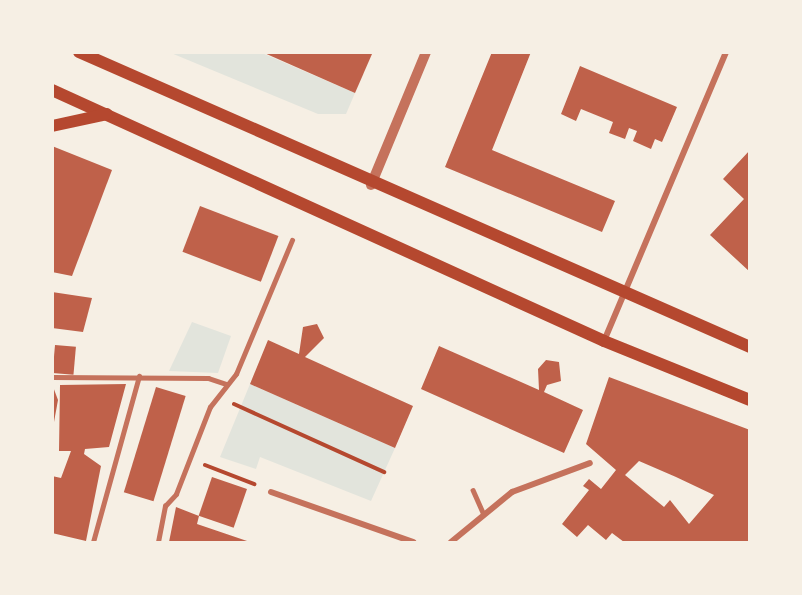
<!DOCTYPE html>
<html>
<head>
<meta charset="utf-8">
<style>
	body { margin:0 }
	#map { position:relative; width:802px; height:595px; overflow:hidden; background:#f6efe4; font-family:"IBM Plex Serif",serif }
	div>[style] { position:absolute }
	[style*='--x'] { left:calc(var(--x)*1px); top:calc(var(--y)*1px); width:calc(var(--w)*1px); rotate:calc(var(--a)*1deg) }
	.green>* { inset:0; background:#e2e4dc }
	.building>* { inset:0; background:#bf614a; transform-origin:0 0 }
	.path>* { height:4px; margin:-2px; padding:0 2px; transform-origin:2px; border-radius:2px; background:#b5482f }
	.service>* { height:4.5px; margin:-2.25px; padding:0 2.25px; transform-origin:2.25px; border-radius:2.25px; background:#c5725c }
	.minor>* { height:6px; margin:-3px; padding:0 3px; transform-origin:3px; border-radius:3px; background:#c5725c }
	.tertiary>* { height:10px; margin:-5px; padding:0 5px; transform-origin:5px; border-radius:5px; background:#c5725c }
	.secondary>* { height:12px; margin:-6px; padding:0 6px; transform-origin:6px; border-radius:6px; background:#b5482f }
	span { translate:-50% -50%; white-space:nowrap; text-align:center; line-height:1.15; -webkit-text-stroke:6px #f6efe4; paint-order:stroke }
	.frame { position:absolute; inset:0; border:54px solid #f6efe4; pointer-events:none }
</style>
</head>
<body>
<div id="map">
	<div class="green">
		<i style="clip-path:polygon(171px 53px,262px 53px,355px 93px,346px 114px,318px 114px)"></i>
		<i style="clip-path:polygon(192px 322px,231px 336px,218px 373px,169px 371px)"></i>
		<i style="clip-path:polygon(250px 384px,395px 448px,371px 501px,260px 457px,256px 469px,220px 457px)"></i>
	</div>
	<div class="building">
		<i style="clip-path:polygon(262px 52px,368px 52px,372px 54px,355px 93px)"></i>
		<i style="clip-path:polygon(492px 52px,531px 52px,492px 150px,615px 201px,602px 232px,445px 167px)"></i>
		<i style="clip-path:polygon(580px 66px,677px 107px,662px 142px,655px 139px,651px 149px,633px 141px,637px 131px,629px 128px,625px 139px,609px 133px,613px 122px,581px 109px,576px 121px,561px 114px)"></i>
		<i style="clip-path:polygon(52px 146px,112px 170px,72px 276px,52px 272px)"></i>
		<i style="clip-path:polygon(750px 150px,750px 272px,710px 235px,744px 199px,723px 179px)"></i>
		<i style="left:200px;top:206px;width:84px;height:49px;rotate:21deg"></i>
		<i style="clip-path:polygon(52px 292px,92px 298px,83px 332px,52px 328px)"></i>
		<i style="clip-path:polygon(317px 324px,324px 338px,305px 357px,413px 406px,395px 448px,250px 384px,268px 340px,299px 354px,303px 327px)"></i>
		<i style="left:55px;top:345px;width:21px;height:28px;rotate:5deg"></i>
		<i style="clip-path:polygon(439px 346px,539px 390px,538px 369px,546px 360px,559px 362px,561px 381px,547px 385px,544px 392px,583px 410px,564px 453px,421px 389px)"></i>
		<i style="clip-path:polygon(evenodd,609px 377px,750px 430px,750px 542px,624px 542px,612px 533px,606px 540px,588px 525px,577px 537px,562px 524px,589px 490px,583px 486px,589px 479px,601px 489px,616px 470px,586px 444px,609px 377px,639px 461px,676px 477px,714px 495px,689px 524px,670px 500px,664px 507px,625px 475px,639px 461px)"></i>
		<i style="clip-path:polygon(52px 384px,58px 400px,54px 422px,52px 422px)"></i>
		<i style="clip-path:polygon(126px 384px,109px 447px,85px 449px,84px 454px,101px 466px,86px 541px,52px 533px,52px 476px,61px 478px,71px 451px,59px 451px,60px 385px)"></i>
		<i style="left:156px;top:387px;width:31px;height:110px;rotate:17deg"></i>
		<i style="left:212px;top:477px;width:37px;height:41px;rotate:19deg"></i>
		<i style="clip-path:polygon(176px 507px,199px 516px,197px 524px,250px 542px,169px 542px)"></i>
	</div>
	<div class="path">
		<i style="--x:234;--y:404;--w:165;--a:24.4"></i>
		<i style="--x:205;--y:465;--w:53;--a:21.2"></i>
	</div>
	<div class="service">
		<i style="--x:52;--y:377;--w:156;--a:0.4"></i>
		<i style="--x:208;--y:378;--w:20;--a:18"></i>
		<i style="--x:473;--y:490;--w:24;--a:66"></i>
		<i style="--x:93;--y:542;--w:172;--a:-74.5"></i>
		<i style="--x:158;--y:542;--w:37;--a:-79"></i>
		<i style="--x:165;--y:506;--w:16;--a:-47"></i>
		<i style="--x:176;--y:494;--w:93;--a:-68.7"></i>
		<i style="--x:210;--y:407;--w:42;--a:-51.8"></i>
		<i style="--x:236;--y:374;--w:145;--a:-67.3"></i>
	</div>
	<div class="minor">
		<i style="--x:604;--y:341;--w:314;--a:-67.1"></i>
		<i style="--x:271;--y:492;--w:151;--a:19.4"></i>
		<i style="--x:451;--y:542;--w:79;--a:-39.3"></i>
		<i style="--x:512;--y:492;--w:83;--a:-20.4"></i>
	</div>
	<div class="tertiary">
		<i style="--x:371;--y:185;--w:144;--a:-67.5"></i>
	</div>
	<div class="secondary">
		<i style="--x:79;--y:52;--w:733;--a:23.73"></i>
		<i style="--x:52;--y:90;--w:606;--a:24.45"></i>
		<i style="--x:604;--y:341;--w:157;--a:22"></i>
		<i style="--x:52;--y:126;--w:56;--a:-12.3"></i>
	</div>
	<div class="frame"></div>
</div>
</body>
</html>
